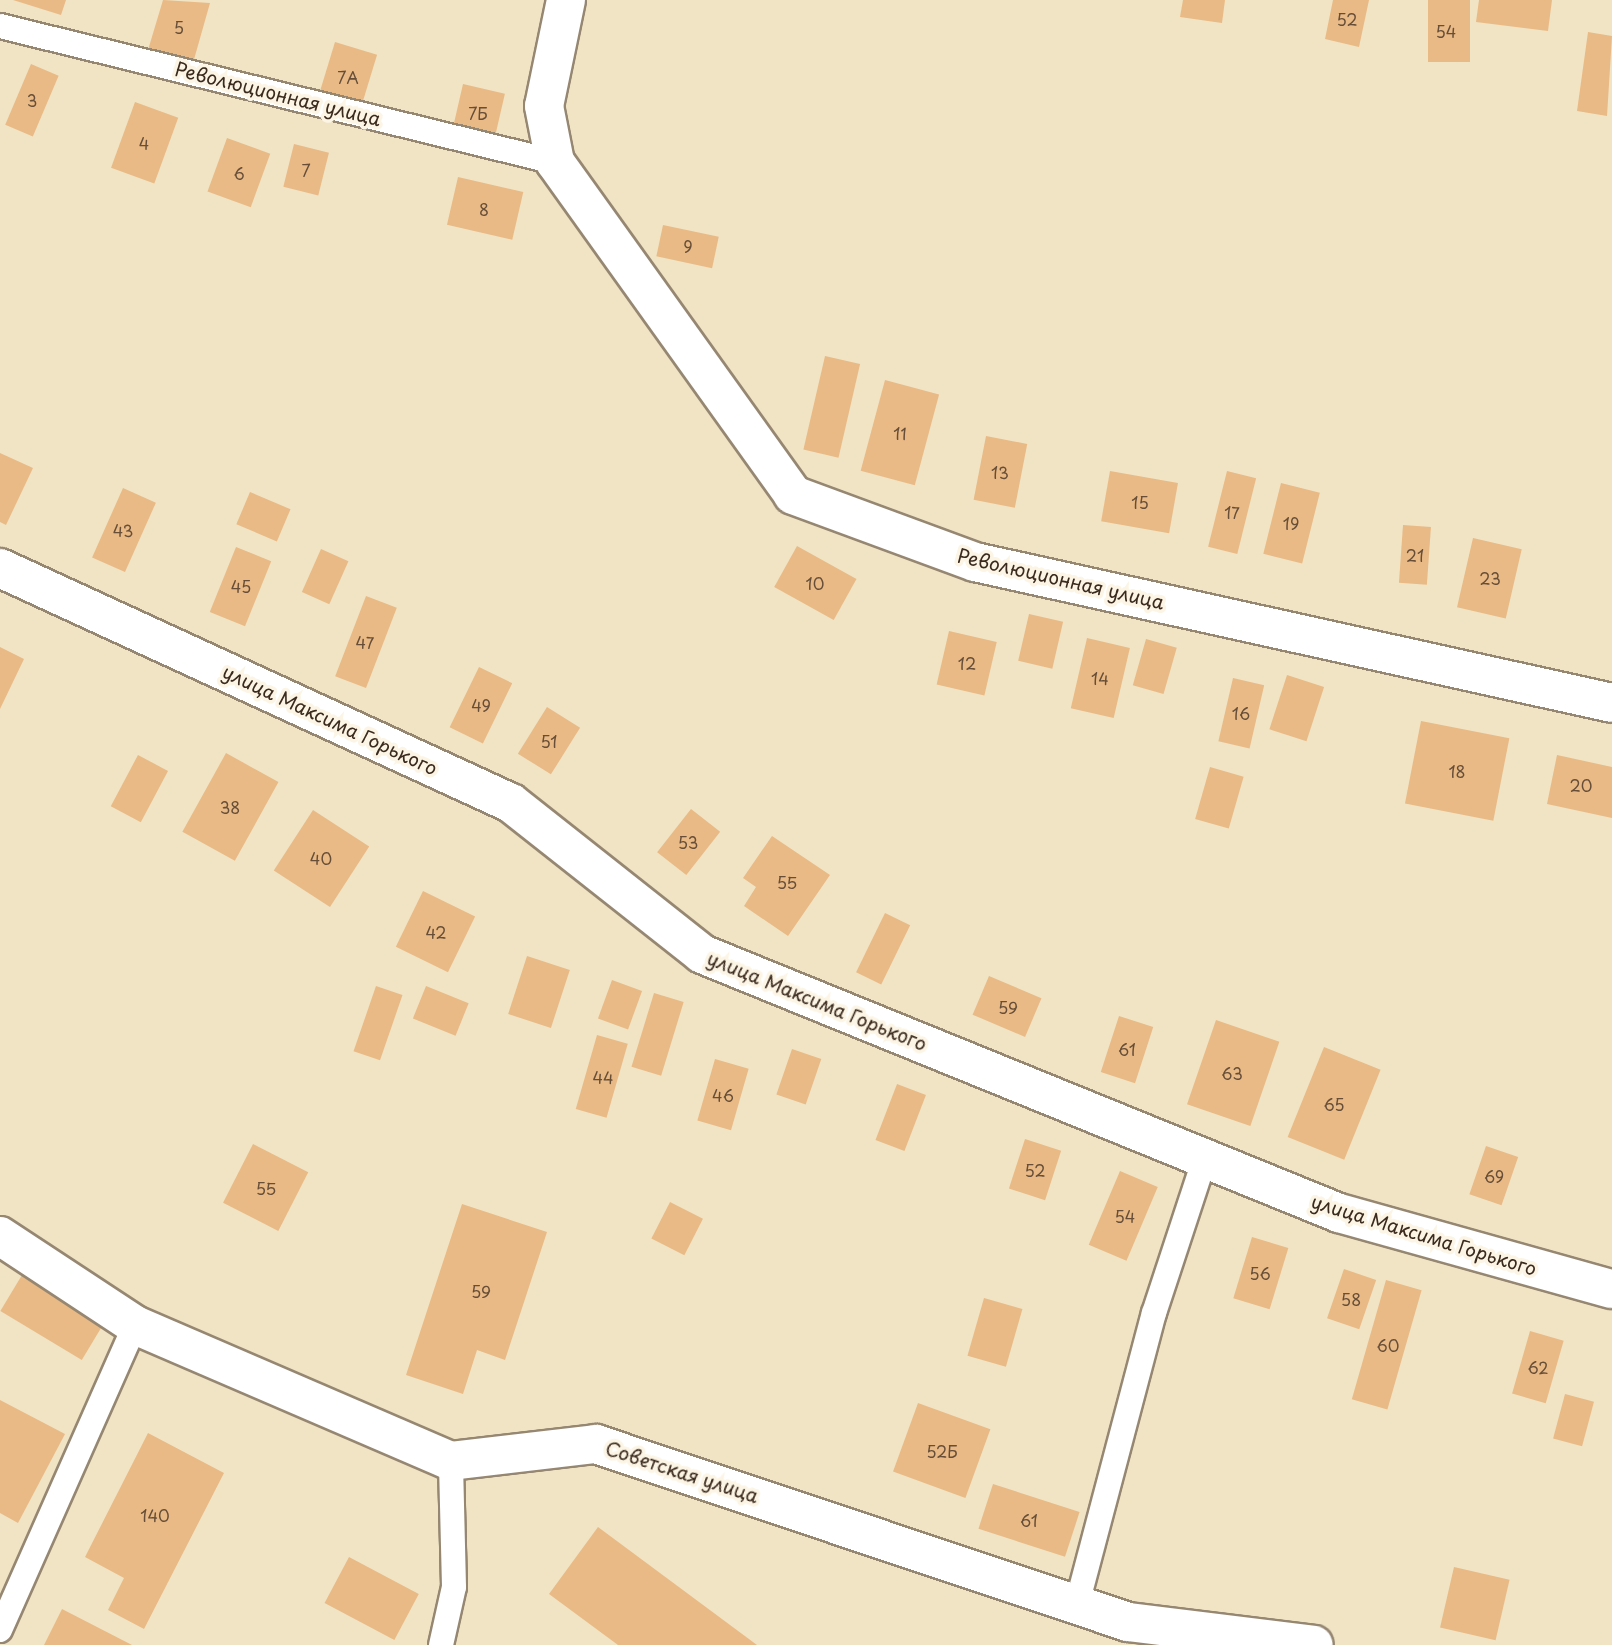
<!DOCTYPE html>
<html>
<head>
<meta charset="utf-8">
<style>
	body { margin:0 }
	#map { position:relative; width:1612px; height:1645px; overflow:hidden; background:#f0e4c5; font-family:"Playpen Sans",sans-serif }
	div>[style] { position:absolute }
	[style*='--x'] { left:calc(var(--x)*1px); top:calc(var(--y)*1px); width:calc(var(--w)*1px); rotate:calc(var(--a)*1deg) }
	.building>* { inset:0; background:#e9ba85; transform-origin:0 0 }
	.roads { filter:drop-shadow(2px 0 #968772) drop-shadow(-2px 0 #968772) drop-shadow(0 2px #968772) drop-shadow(0 -2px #968772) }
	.lane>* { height:24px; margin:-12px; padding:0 12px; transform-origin:12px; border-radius:12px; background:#fff }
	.street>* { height:38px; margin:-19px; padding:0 19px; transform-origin:19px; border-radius:19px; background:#fff }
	span { translate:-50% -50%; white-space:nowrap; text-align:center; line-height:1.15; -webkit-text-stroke:7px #fcf5e5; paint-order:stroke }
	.number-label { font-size:16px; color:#664e38 }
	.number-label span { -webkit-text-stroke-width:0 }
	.street-label { font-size:19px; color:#3b2a1e }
</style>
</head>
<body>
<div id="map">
	<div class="building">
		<i style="clip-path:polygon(13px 0,66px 0,61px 15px)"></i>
		<i style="clip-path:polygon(163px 0,210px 3px,193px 63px,148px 50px)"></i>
		<i style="clip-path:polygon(1183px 0,1225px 0,1222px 23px,1180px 17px)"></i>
		<i style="clip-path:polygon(1333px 0,1369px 0,1359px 47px,1325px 39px)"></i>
		<i style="left:1428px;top:0;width:42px;height:62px"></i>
		<i style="clip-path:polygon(1479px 0,1552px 0,1548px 31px,1476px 22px)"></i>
		<i style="clip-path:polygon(1588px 32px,1612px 36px,1607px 116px,1577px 111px)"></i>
		<i style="left:335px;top:42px;width:44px;height:59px;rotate:17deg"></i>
		<i style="left:31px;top:64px;width:30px;height:66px;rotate:23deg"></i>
		<i style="left:463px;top:84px;width:43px;height:50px;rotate:13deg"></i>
		<i style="left:135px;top:102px;width:46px;height:70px;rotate:20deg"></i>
		<i style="left:227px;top:138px;width:46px;height:57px;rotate:20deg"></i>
		<i style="left:294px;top:144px;width:36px;height:44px;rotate:14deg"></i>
		<i style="left:458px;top:177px;width:67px;height:49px;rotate:13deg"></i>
		<i style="left:663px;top:225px;width:57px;height:32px;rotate:12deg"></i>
		<i style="left:825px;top:356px;width:36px;height:96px;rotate:13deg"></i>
		<i style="left:885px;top:380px;width:56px;height:94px;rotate:15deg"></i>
		<i style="left:986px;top:436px;width:42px;height:65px;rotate:11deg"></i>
		<i style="clip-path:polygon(0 453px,33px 468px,6px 525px,0 522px)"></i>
		<i style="left:1110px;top:471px;width:69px;height:51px;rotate:10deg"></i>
		<i style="left:1227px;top:471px;width:30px;height:78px;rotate:14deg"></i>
		<i style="left:1281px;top:483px;width:40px;height:73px;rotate:14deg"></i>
		<i style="left:123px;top:488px;width:36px;height:76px;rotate:24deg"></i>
		<i style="left:250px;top:492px;width:44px;height:35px;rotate:23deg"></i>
		<i style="left:1403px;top:525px;width:28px;height:58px;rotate:4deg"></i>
		<i style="left:1473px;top:538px;width:50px;height:71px;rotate:13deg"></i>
		<i style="left:797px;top:546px;width:68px;height:47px;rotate:29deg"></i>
		<i style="left:236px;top:547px;width:38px;height:70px;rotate:22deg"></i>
		<i style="left:321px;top:549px;width:30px;height:47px;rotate:24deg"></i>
		<i style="left:366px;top:596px;width:33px;height:86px;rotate:21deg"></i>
		<i style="left:1029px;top:614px;width:35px;height:48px;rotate:13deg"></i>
		<i style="left:949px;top:631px;width:49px;height:55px;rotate:13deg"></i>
		<i style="left:1087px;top:638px;width:44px;height:72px;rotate:13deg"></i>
		<i style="left:1146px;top:639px;width:32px;height:48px;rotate:16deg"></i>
		<i style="clip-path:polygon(0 647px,24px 659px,0 709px)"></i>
		<i style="left:479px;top:667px;width:37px;height:67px;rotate:26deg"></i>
		<i style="left:1287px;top:675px;width:39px;height:57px;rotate:18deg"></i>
		<i style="left:1233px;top:678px;width:32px;height:65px;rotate:13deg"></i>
		<i style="left:547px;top:707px;width:39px;height:55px;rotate:32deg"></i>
		<i style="left:1421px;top:721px;width:90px;height:84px;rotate:11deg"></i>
		<i style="left:226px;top:753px;width:60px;height:90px;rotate:29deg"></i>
		<i style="left:138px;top:755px;width:34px;height:58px;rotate:28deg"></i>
		<i style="clip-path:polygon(1557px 755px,1612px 767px,1612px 818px,1547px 804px)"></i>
		<i style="left:1210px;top:767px;width:35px;height:54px;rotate:16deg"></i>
		<i style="left:691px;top:809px;width:37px;height:55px;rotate:38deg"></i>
		<i style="left:313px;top:810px;width:67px;height:72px;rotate:33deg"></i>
		<i style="clip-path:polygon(772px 836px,830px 875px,788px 936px,744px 906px,756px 887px,743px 878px)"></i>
		<i style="left:423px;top:891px;width:58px;height:62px;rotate:26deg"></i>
		<i style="left:885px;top:913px;width:28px;height:66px;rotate:26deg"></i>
		<i style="left:527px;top:956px;width:45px;height:61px;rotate:18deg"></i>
		<i style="left:989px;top:976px;width:57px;height:42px;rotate:23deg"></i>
		<i style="left:612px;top:980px;width:32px;height:41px;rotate:20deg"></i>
		<i style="left:376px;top:986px;width:28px;height:69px;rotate:19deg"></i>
		<i style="left:426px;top:986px;width:46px;height:35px;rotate:22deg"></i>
		<i style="left:654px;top:993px;width:31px;height:77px;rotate:17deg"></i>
		<i style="left:1119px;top:1016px;width:36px;height:59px;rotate:18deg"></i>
		<i style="left:1216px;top:1020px;width:67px;height:89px;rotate:19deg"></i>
		<i style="left:597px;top:1035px;width:32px;height:77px;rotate:16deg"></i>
		<i style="left:1324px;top:1047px;width:61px;height:97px;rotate:22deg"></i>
		<i style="left:792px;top:1049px;width:31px;height:48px;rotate:19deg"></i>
		<i style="left:715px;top:1059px;width:35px;height:64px;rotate:16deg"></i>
		<i style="left:897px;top:1084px;width:31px;height:60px;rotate:21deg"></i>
		<i style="left:1025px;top:1139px;width:38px;height:52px;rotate:18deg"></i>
		<i style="left:253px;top:1144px;width:62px;height:66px;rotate:27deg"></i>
		<i style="left:1486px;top:1146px;width:34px;height:51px;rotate:19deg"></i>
		<i style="left:1120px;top:1171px;width:41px;height:80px;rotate:23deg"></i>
		<i style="left:670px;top:1202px;width:37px;height:41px;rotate:27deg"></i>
		<i style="clip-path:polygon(462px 1204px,547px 1232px,505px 1360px,477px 1350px,463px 1394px,406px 1375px)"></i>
		<i style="left:1252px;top:1237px;width:38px;height:64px;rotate:17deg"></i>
		<i style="left:1344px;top:1269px;width:34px;height:52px;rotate:19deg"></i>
		<i style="left:22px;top:1275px;width:95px;height:42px;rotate:31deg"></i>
		<i style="left:1386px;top:1280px;width:37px;height:124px;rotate:16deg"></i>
		<i style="left:984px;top:1298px;width:40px;height:60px;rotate:16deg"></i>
		<i style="left:1530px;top:1331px;width:35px;height:65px;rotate:16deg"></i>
		<i style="left:1565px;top:1394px;width:30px;height:46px;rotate:15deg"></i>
		<i style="clip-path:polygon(0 1400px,65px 1434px,18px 1523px,0 1513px)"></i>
		<i style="left:918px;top:1403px;width:77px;height:73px;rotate:20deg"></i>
		<i style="clip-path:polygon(148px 1433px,224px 1473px,144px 1629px,108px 1610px,124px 1578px,85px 1557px)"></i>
		<i style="left:993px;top:1484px;width:91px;height:47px;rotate:18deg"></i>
		<i style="clip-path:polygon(598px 1527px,757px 1645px,618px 1645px,549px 1594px)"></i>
		<i style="left:349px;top:1557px;width:79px;height:52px;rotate:28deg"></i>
		<i style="left:1454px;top:1567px;width:57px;height:62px;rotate:13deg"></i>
		<i style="clip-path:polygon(62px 1609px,132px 1645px,44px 1645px)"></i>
	</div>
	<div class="roads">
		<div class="lane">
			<i style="--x:0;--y:26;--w:571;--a:13.77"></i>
			<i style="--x:1077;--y:1604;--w:301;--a:-75.2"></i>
			<i style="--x:1154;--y:1313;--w:163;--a:-71.8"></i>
			<i style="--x:0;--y:1630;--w:334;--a:-66.1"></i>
			<i style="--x:441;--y:1645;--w:59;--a:-77.4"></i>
			<i style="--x:454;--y:1587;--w:126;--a:-91.4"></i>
		</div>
		<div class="street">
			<i style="--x:566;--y:0;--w:108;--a:101.7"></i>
			<i style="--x:544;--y:106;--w:57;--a:78.9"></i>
			<i style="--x:555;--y:162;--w:409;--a:54.4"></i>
			<i style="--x:793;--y:495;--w:194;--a:20.2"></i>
			<i style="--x:975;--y:562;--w:652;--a:12.48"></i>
			<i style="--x:0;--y:568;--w:562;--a:24.7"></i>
			<i style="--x:511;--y:803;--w:243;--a:38.3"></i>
			<i style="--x:702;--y:954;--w:688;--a:22.13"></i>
			<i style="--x:1339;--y:1213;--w:283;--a:15.6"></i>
			<i style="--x:0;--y:1236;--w:162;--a:33.4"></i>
			<i style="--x:135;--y:1325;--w:344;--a:23.3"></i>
			<i style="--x:451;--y:1461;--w:146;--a:-6.7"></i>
			<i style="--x:596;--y:1444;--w:561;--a:18.5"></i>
			<i style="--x:1128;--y:1622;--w:187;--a:7"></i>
		</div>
	</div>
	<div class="number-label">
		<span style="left:1347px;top:19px">52</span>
		<span style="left:179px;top:27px">5</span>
		<span style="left:1446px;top:31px">54</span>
		<span style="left:348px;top:77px">7А</span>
		<span style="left:32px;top:100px">3</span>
		<span style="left:478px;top:113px">7Б</span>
		<span style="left:144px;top:143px">4</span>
		<span style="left:306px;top:170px">7</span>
		<span style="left:239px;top:173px">6</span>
		<span style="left:484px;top:209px">8</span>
		<span style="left:688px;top:246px">9</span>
		<span style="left:900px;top:433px">11</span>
		<span style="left:1000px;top:472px">13</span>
		<span style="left:1140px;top:502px">15</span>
		<span style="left:1232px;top:512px">17</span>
		<span style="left:1291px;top:523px">19</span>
		<span style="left:123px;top:530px">43</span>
		<span style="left:1415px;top:555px">21</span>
		<span style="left:1490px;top:578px">23</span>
		<span style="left:815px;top:583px">10</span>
		<span style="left:241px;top:586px">45</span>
		<span style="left:365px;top:642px">47</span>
		<span style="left:967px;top:663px">12</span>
		<span style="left:1100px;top:678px">14</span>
		<span style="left:481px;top:705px">49</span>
		<span style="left:1241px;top:713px">16</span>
		<span style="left:549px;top:741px">51</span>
		<span style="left:1457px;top:771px">18</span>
		<span style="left:1581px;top:785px">20</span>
		<span style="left:230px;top:807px">38</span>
		<span style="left:688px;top:842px">53</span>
		<span style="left:321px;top:858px">40</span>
		<span style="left:787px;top:882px">55</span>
		<span style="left:436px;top:932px">42</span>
		<span style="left:1008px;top:1007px">59</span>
		<span style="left:1127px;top:1049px">61</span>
		<span style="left:1232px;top:1073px">63</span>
		<span style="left:603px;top:1077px">44</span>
		<span style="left:723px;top:1095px">46</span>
		<span style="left:1334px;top:1104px">65</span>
		<span style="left:1035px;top:1170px">52</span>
		<span style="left:1494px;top:1176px">69</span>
		<span style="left:266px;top:1188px">55</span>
		<span style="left:1125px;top:1216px">54</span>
		<span style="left:1260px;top:1273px">56</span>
		<span style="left:481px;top:1291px">59</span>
		<span style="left:1351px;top:1299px">58</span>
		<span style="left:1388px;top:1345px">60</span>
		<span style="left:1538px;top:1367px">62</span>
		<span style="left:942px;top:1451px">52Б</span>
		<span style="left:155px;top:1515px">140</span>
		<span style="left:1029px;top:1520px">61</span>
	</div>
	<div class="street-label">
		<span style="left:278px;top:94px;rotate:14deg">Революционная улица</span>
		<span style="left:1061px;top:579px;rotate:13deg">Революционная улица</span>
		<span style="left:330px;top:720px;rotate:25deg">улица Максима Горького</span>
		<span style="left:817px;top:1001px;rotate:22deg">улица Максима Горького</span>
		<span style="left:1424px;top:1235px;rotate:17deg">улица Максима Горького</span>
		<span style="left:682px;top:1472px;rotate:18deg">Советская улица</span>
	</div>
</div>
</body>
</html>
